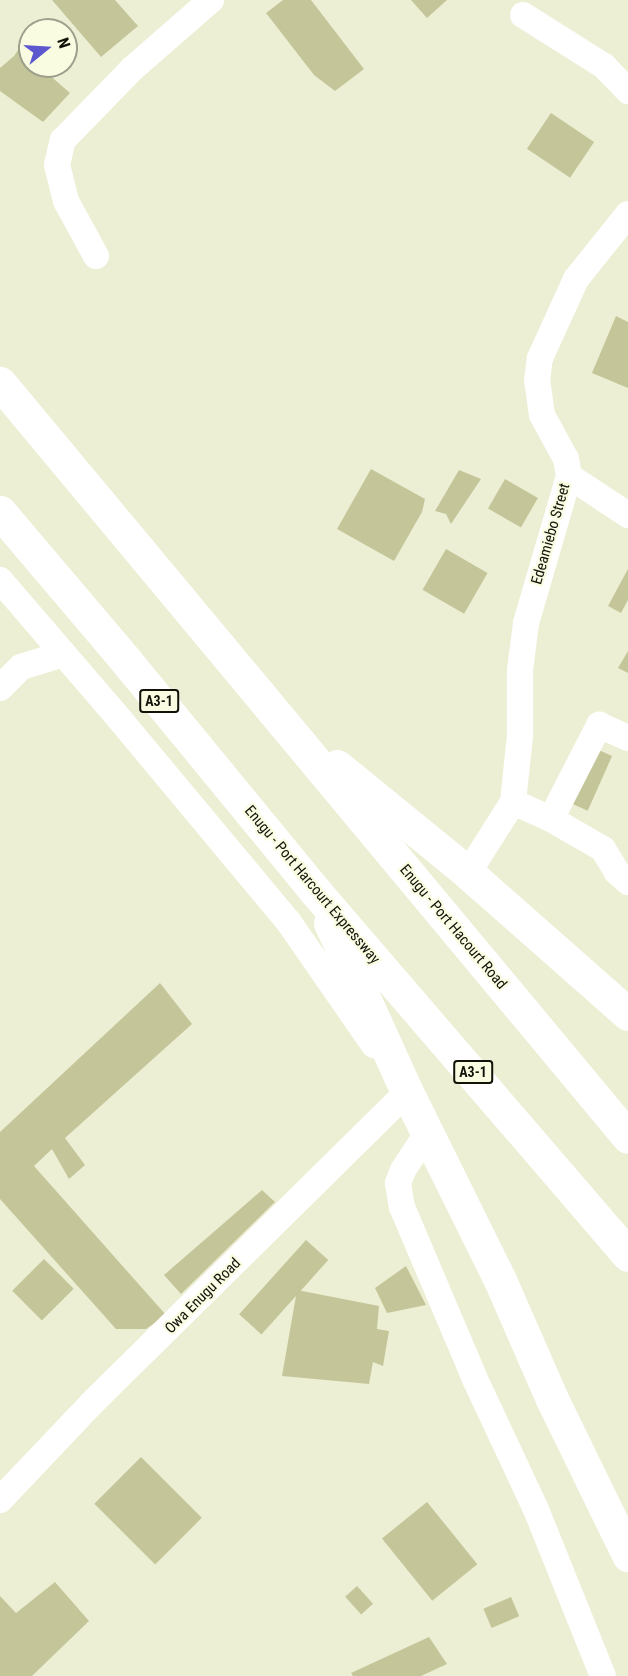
<!DOCTYPE html>
<html>
<head>
<meta charset="utf-8">
<style>
	body { margin:0 }
	#map { position:relative; width:628px; height:1676px; overflow:hidden; background:#edefd5; font-family:"Roboto Condensed",sans-serif }
	div>[style] { position:absolute }
	[style*='--x'] { left:calc(var(--x)*1px); top:calc(var(--y)*1px); width:calc(var(--w)*1px); rotate:calc(var(--a)*1deg) }
	.building>* { inset:0; background:#c4c699; transform-origin:0 0 }
	.street>* { height:26px; margin:-13px; padding:0 13px; transform-origin:13px; border-radius:13px; background:#fff }
	.highway>* { height:33px; margin:-16.5px; padding:0 16.5px; transform-origin:16.5px; border-radius:16.5px; background:#fff }
	span { translate:-50% -50%; white-space:nowrap; text-align:center; line-height:1.15; -webkit-text-stroke:4.5px #fafce2; paint-order:stroke }
	.shield-label span { padding:2px 4px; background:#fafce2; border:2px solid; border-radius:4px; -webkit-text-stroke-width:0 }
	.shield-label { font-size:14px; color:#121209; font-weight:700 }
	.street-label { font-size:15px; color:#121209 }
	.north { position:absolute; left:18px; top:18px; width:60px; height:60px; box-sizing:border-box; background:#fafce2; border:2px solid #9d9e8b; border-radius:50%; rotate:72deg; font-size:16px; font-weight:700; line-height:24px; text-align:center; color:#121209 }
	.north::after { content:''; display:block; margin:auto; width:21px; height:27px; background:#5c56cf; clip-path:polygon(50% 0,100% 100%,50% 72%,0 100%) }
</style>
</head>
<body>
<div id="map">
	<div class="building">
		<i style="clip-path:polygon(52px 0,115px 0,138px 26px,101px 57px)"></i>
		<i style="clip-path:polygon(283px 0,311px 0,364px 69px,335px 91px,314px 75px,266px 13px)"></i>
		<i style="clip-path:polygon(411px 0,447px 0,427px 18px)"></i>
		<i style="clip-path:polygon(25px 40px,30px 43px,30px 66px,39px 66px,70px 93px,43px 122px,0 91px,0 68px,14px 56px)"></i>
		<i style="left:551px;top:113px;width:52px;height:43px;rotate:34deg"></i>
		<i style="clip-path:polygon(616px 316px,628px 322px,628px 388px,592px 373px)"></i>
		<i style="clip-path:polygon(371px 469px,425px 499px,422px 512px,394px 561px,337px 529px)"></i>
		<i style="clip-path:polygon(459px 470px,481px 479px,451px 524px,446px 514px,435px 511px)"></i>
		<i style="left:505px;top:479px;width:38px;height:34px;rotate:30deg"></i>
		<i style="left:446px;top:549px;width:48px;height:47px;rotate:30deg"></i>
		<i style="clip-path:polygon(628px 569px,628px 600px,621px 613px,608px 606px)"></i>
		<i style="clip-path:polygon(628px 651px,628px 673px,618px 668px)"></i>
		<i style="left:592px;top:747px;width:22px;height:60px;rotate:24deg"></i>
		<i style="clip-path:polygon(160px 983px,192px 1024px,65px 1138px,85px 1165px,69px 1179px,52px 1149px,34px 1166px,166px 1315px,146px 1329px,116px 1329px,0 1199px,0 1132px)"></i>
		<i style="clip-path:polygon(262px 1190px,275px 1202px,181px 1294px,164px 1275px)"></i>
		<i style="left:306px;top:1240px;width:30px;height:100px;rotate:42deg"></i>
		<i style="left:44px;top:1259px;width:42px;height:45px;rotate:45deg"></i>
		<i style="clip-path:polygon(406px 1266px,426px 1305px,387px 1313px,375px 1288px)"></i>
		<i style="clip-path:polygon(297px 1290px,379px 1306px,377px 1329px,389px 1331px,383px 1366px,373px 1362px,369px 1384px,282px 1376px)"></i>
		<i style="left:141px;top:1457px;width:86px;height:66px;rotate:45deg"></i>
		<i style="left:427px;top:1502px;width:80px;height:58px;rotate:51deg"></i>
		<i style="clip-path:polygon(55px 1582px,89px 1621px,32px 1676px,0 1676px,0 1596px,16px 1613px)"></i>
		<i style="left:357px;top:1586px;width:24px;height:16px;rotate:48deg"></i>
		<i style="left:511px;top:1597px;width:21px;height:30px;rotate:67deg"></i>
		<i style="clip-path:polygon(429px 1637px,447px 1664px,421px 1676px,353px 1676px,351px 1673px)"></i>
	</div>
	<div class="street">
		<i style="--x:523;--y:15;--w:96;--a:32.2"></i>
		<i style="--x:604;--y:66;--w:35;--a:46"></i>
		<i style="--x:96;--y:256;--w:63;--a:-118.6"></i>
		<i style="--x:66;--y:201;--w:37;--a:-104"></i>
		<i style="--x:57;--y:165;--w:26;--a:-77"></i>
		<i style="--x:63;--y:140;--w:99;--a:-45.8"></i>
		<i style="--x:132;--y:69;--w:105;--a:-41.1"></i>
		<i style="--x:569;--y:476;--w:71;--a:33.5"></i>
		<i style="--x:0;--y:580;--w:187;--a:49.3"></i>
		<i style="--x:122;--y:722;--w:259;--a:50.2"></i>
		<i style="--x:288;--y:921;--w:151;--a:55.3"></i>
		<i style="--x:0;--y:688;--w:30;--a:-45"></i>
		<i style="--x:21;--y:667;--w:44;--a:-17.2"></i>
		<i style="--x:513;--y:802;--w:42;--a:24.1"></i>
		<i style="--x:551;--y:819;--w:106;--a:-62.9"></i>
		<i style="--x:599;--y:725;--w:32;--a:24"></i>
		<i style="--x:551;--y:819;--w:60;--a:30"></i>
		<i style="--x:603;--y:849;--w:27;--a:59"></i>
		<i style="--x:617;--y:872;--w:15;--a:42"></i>
		<i style="--x:468;--y:873;--w:84;--a:-57.6"></i>
		<i style="--x:513;--y:802;--w:67;--a:-84"></i>
		<i style="--x:520;--y:735;--w:65;--a:-90"></i>
		<i style="--x:520;--y:670;--w:47;--a:-82.7"></i>
		<i style="--x:526;--y:623;--w:153;--a:-73.7"></i>
		<i style="--x:569;--y:476;--w:17;--a:-100"></i>
		<i style="--x:566;--y:459;--w:50;--a:-118.6"></i>
		<i style="--x:542;--y:415;--w:34;--a:-98"></i>
		<i style="--x:537;--y:381;--w:23;--a:-83"></i>
		<i style="--x:540;--y:358;--w:87;--a:-65.5"></i>
		<i style="--x:576;--y:279;--w:83;--a:-51.3"></i>
		<i style="--x:428;--y:1132;--w:45;--a:123.3"></i>
		<i style="--x:403;--y:1170;--w:14;--a:111"></i>
		<i style="--x:398;--y:1183;--w:24;--a:81"></i>
		<i style="--x:402;--y:1207;--w:185;--a:67"></i>
		<i style="--x:474;--y:1377;--w:144;--a:64.9"></i>
		<i style="--x:535;--y:1507;--w:182;--a:68.1"></i>
		<i style="--x:0;--y:1500;--w:137;--a:-46.5"></i>
		<i style="--x:94;--y:1401;--w:440;--a:-44.6"></i>
		<i style="--x:407;--y:1092;--w:18;--a:-124"></i>
	</div>
	<div class="highway">
		<i style="--x:0;--y:383;--w:981;--a:50.21"></i>
		<i style="--x:0;--y:512;--w:197;--a:49.7"></i>
		<i style="--x:127;--y:662;--w:296;--a:50.6"></i>
		<i style="--x:315;--y:891;--w:480;--a:49.3"></i>
		<i style="--x:337;--y:766;--w:169;--a:39.2"></i>
		<i style="--x:468;--y:873;--w:213;--a:41.4"></i>
		<i style="--x:330;--y:923;--w:186;--a:65.5"></i>
		<i style="--x:407;--y:1092;--w:210;--a:63.7"></i>
		<i style="--x:500;--y:1280;--w:130;--a:66.4"></i>
		<i style="--x:552;--y:1399;--w:174;--a:64"></i>
	</div>
	<div class="shield-label">
		<span style="left:159px;top:701px">A3-1</span>
		<span style="left:473px;top:1072px">A3-1</span>
	</div>
	<div class="street-label">
		<span style="left:551px;top:534px;rotate:-74deg">Edeamiebo Street</span>
		<span style="left:312px;top:885px;rotate:50deg">Enugu - Port Harcourt Expressway</span>
		<span style="left:453px;top:927px;rotate:50deg">Enugu - Port Hacourt Road</span>
		<span style="left:203px;top:1296px;rotate:-45deg">Owa Enugu Road</span>
	</div>
	<div class="north">N</div>
</div>
</body>
</html>
